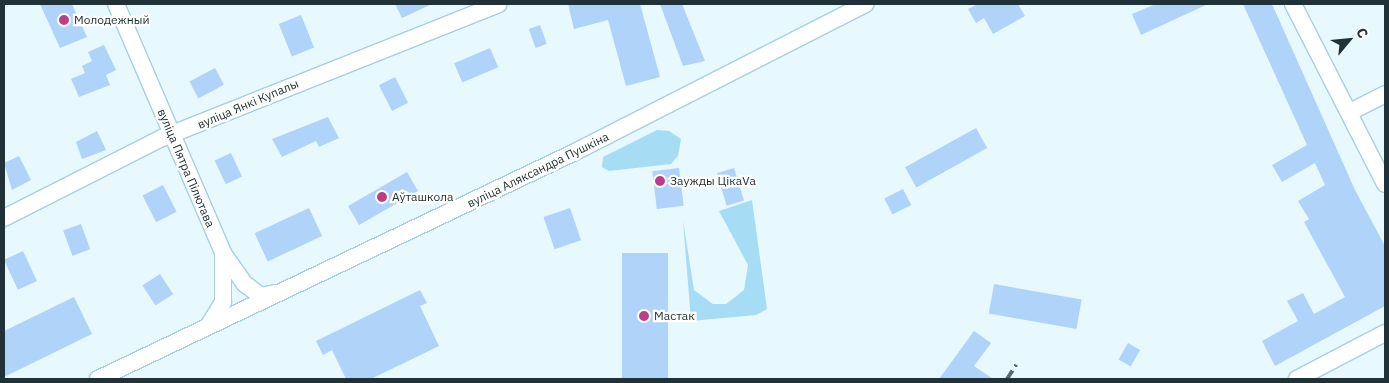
<!DOCTYPE html>
<html>
<head>
<meta charset="utf-8">
<style>
	body { margin:0 }
	#map { position:relative; width:1389px; height:383px; overflow:hidden; background:#e8f8ff; font-family:"IBM Plex Sans",sans-serif }
	div>[style] { position:absolute }
	[style*='--x'] { left:calc(var(--x)*1px); top:calc(var(--y)*1px); width:calc(var(--w)*1px); rotate:calc(var(--a)*1deg) }
	.green>* { inset:0; background:#a6dcf4 }
	.building>* { inset:0; background:#b0d3f9; transform-origin:0 0 }
	.roads { filter:drop-shadow(1px 0 #a7cfe1) drop-shadow(-1px 0 #a7cfe1) drop-shadow(0 1px #a7cfe1) drop-shadow(0 -1px #a7cfe1) }
	.minor>* { height:16px; margin:-8px; padding:0 8px; transform-origin:8px; border-radius:8px; background:#fff }
	.rail>* { height:4px; margin-top:-2px; transform-origin:0; background:repeating-linear-gradient(90deg,#596970 0 10px,transparent 0 15px) }
	.dots>* { width:14px; height:14px; translate:-50% -50%; box-sizing:border-box; border:2px solid #fff; border-radius:50% }
	span { translate:-50% -50%; white-space:nowrap; text-align:center; line-height:1.15; -webkit-text-stroke:4.5px #fff; paint-order:stroke }
	.poi-label { font-size:12px; color:#213138 }
	.left { translate:0 -50%; text-align:left }
	.street-label { font-size:12px; color:#213138 }
	.frame { position:absolute; inset:0; border:5px solid #213138; pointer-events:none }
	.north { position:absolute; left:1324px; top:15px; width:50px; height:50px; -webkit-text-stroke:4px #fff; paint-order:stroke; rotate:62deg; font-size:14px; font-weight:700; line-height:20px; text-align:center; color:#213138 }
	.north::after { content:''; display:block; margin:auto; width:18px; height:22px; background:#213138; clip-path:polygon(50% 0,100% 100%,50% 72%,0 100%) }
</style>
</head>
<body>
<div id="map">
	<div class="green">
		<i style="clip-path:polygon(657px 130px,669px 131px,681px 139px,678px 156px,671px 164px,609px 171px,602px 167px,603px 157px)"></i>
		<i style="clip-path:polygon(752px 200px,767px 309px,756px 315px,691px 321px,683px 220px,694px 290px,713px 304px,726px 304px,744px 290px,748px 265px,719px 211px)"></i>
	</div>
	<div class="building">
		<i style="clip-path:polygon(40px 4px,72px 4px,87px 37px,60px 48px)"></i>
		<i style="clip-path:polygon(395px 4px,432px 4px,402px 18px)"></i>
		<i style="clip-path:polygon(568px 4px,640px 4px,660px 77px,626px 86px,608px 20px,574px 29px)"></i>
		<i style="clip-path:polygon(660px 4px,682px 4px,705px 61px,683px 66px)"></i>
		<i style="clip-path:polygon(978px 4px,1018px 4px,1025px 16px,993px 34px,984px 18px,976px 23px,968px 9px)"></i>
		<i style="clip-path:polygon(1156px 4px,1208px 4px,1141px 35px,1132px 14px)"></i>
		<i style="clip-path:polygon(1243px 4px,1272px 4px,1355px 190px,1385px 246px,1385px 306px,1275px 366px,1262px 341px,1298px 321px,1287px 301px,1303px 293px,1314px 314px,1345px 297px,1304px 222px,1309px 219px,1298px 201px,1325px 185px,1315px 163px,1282px 182px,1272px 165px,1307px 145px)"></i>
		<i style="left:301px;top:15px;width:35px;height:24px;rotate:68deg"></i>
		<i style="left:540px;top:25px;width:20px;height:12px;rotate:70deg"></i>
		<i style="clip-path:polygon(104px 45px,116px 70px,106px 75px,110px 85px,79px 97px,71px 79px,85px 73px,82px 66px,92px 61px,88px 52px)"></i>
		<i style="left:490px;top:48px;width:21px;height:39px;rotate:67deg"></i>
		<i style="left:215px;top:68px;width:19px;height:29px;rotate:62deg"></i>
		<i style="left:395px;top:77px;width:29px;height:18px;rotate:63deg"></i>
		<i style="clip-path:polygon(328px 117px,339px 138px,319px 147px,316px 141px,282px 157px,272px 139px)"></i>
		<i style="left:976px;top:128px;width:23px;height:81px;rotate:61deg"></i>
		<i style="clip-path:polygon(97px 131px,106px 150px,82px 159px,76px 142px)"></i>
		<i style="left:231px;top:153px;width:26px;height:18px;rotate:65deg"></i>
		<i style="clip-path:polygon(19px 156px,31px 180px,12px 190px,4px 163px)"></i>
		<i style="left:679px;top:168px;width:38px;height:27px;rotate:83deg"></i>
		<i style="left:734px;top:168px;width:34px;height:18px;rotate:73deg"></i>
		<i style="left:407px;top:172px;width:22px;height:68px;rotate:60deg"></i>
		<i style="left:163px;top:185px;width:30px;height:23px;rotate:63deg"></i>
		<i style="left:903px;top:189px;width:18px;height:21px;rotate:63deg"></i>
		<i style="left:309px;top:208px;width:31px;height:60px;rotate:65deg"></i>
		<i style="left:570px;top:208px;width:34px;height:28px;rotate:71deg"></i>
		<i style="left:81px;top:224px;width:27px;height:19px;rotate:70deg"></i>
		<i style="left:23px;top:251px;width:33px;height:21px;rotate:65deg"></i>
		<i style="left:622px;top:253px;width:46px;height:126px"></i>
		<i style="left:160px;top:274px;width:24px;height:21px;rotate:57deg"></i>
		<i style="left:994px;top:284px;width:89px;height:30px;rotate:10deg"></i>
		<i style="clip-path:polygon(420px 290px,427px 303px,420px 306px,439px 346px,371px 379px,346px 379px,332px 350px,323px 355px,316px 341px)"></i>
		<i style="clip-path:polygon(74px 297px,92px 334px,4px 377px,4px 331px)"></i>
		<i style="clip-path:polygon(974px 331px,991px 343px,974px 366px,993px 379px,939px 379px)"></i>
		<i style="left:1128px;top:343px;width:14px;height:19px;rotate:30deg"></i>
	</div>
	<div class="roads">
		<div class="minor">
			<i style="--x:116;--y:4;--w:271;--a:66.7"></i>
			<i style="--x:223;--y:253;--w:38;--a:55"></i>
			<i style="--x:245;--y:284;--w:20;--a:37"></i>
			<i style="--x:261;--y:296;--w:14;--a:-12"></i>
			<i style="--x:1293;--y:4;--w:202;--a:62.9"></i>
			<i style="--x:1350;--y:112;--w:39;--a:-27"></i>
			<i style="--x:4;--y:218;--w:177;--a:-26.9"></i>
			<i style="--x:162;--y:138;--w:362;--a:-21.7"></i>
			<i style="--x:210;--y:323;--w:25;--a:-58"></i>
			<i style="--x:223;--y:302;--w:47;--a:-90"></i>
			<i style="--x:98;--y:379;--w:528;--a:-25.45"></i>
			<i style="--x:575;--y:152;--w:326;--a:-27"></i>
			<i style="--x:1297;--y:379;--w:99;--a:-27.6"></i>
		</div>
	</div>
	<div class="rail">
		<i style="--x:1007;--y:379;--w:17;--a:-57"></i>
	</div>
	<div class="dots">
		<i style="left:64px;top:20px;background:#bc3e8b"></i>
		<i style="left:660px;top:181px;background:#bc3e8b"></i>
		<i style="left:382px;top:197px;background:#bc3e8b"></i>
		<i style="left:644px;top:316px;background:#bc3e8b"></i>
	</div>
	<div class="poi-label">
		<span class="left" style="left:74px;top:20px">Молодежный</span>
		<span class="left" style="left:670px;top:181px">Заужды ЦікаVа</span>
		<span class="left" style="left:392px;top:197px">Аўташкола</span>
		<span class="left" style="left:654px;top:316px">Мастак</span>
	</div>
	<div class="street-label">
		<span style="left:248px;top:104px;rotate:-23deg">вуліца Янкі Купалы</span>
		<span style="left:186px;top:168px;rotate:67deg">вуліца Пятра Пілютава</span>
		<span style="left:538px;top:170px;rotate:-26deg">вуліца Аляксандра Пушкіна</span>
	</div>
	<div class="frame"></div>
	<div class="north">С</div>
</div>
</body>
</html>
